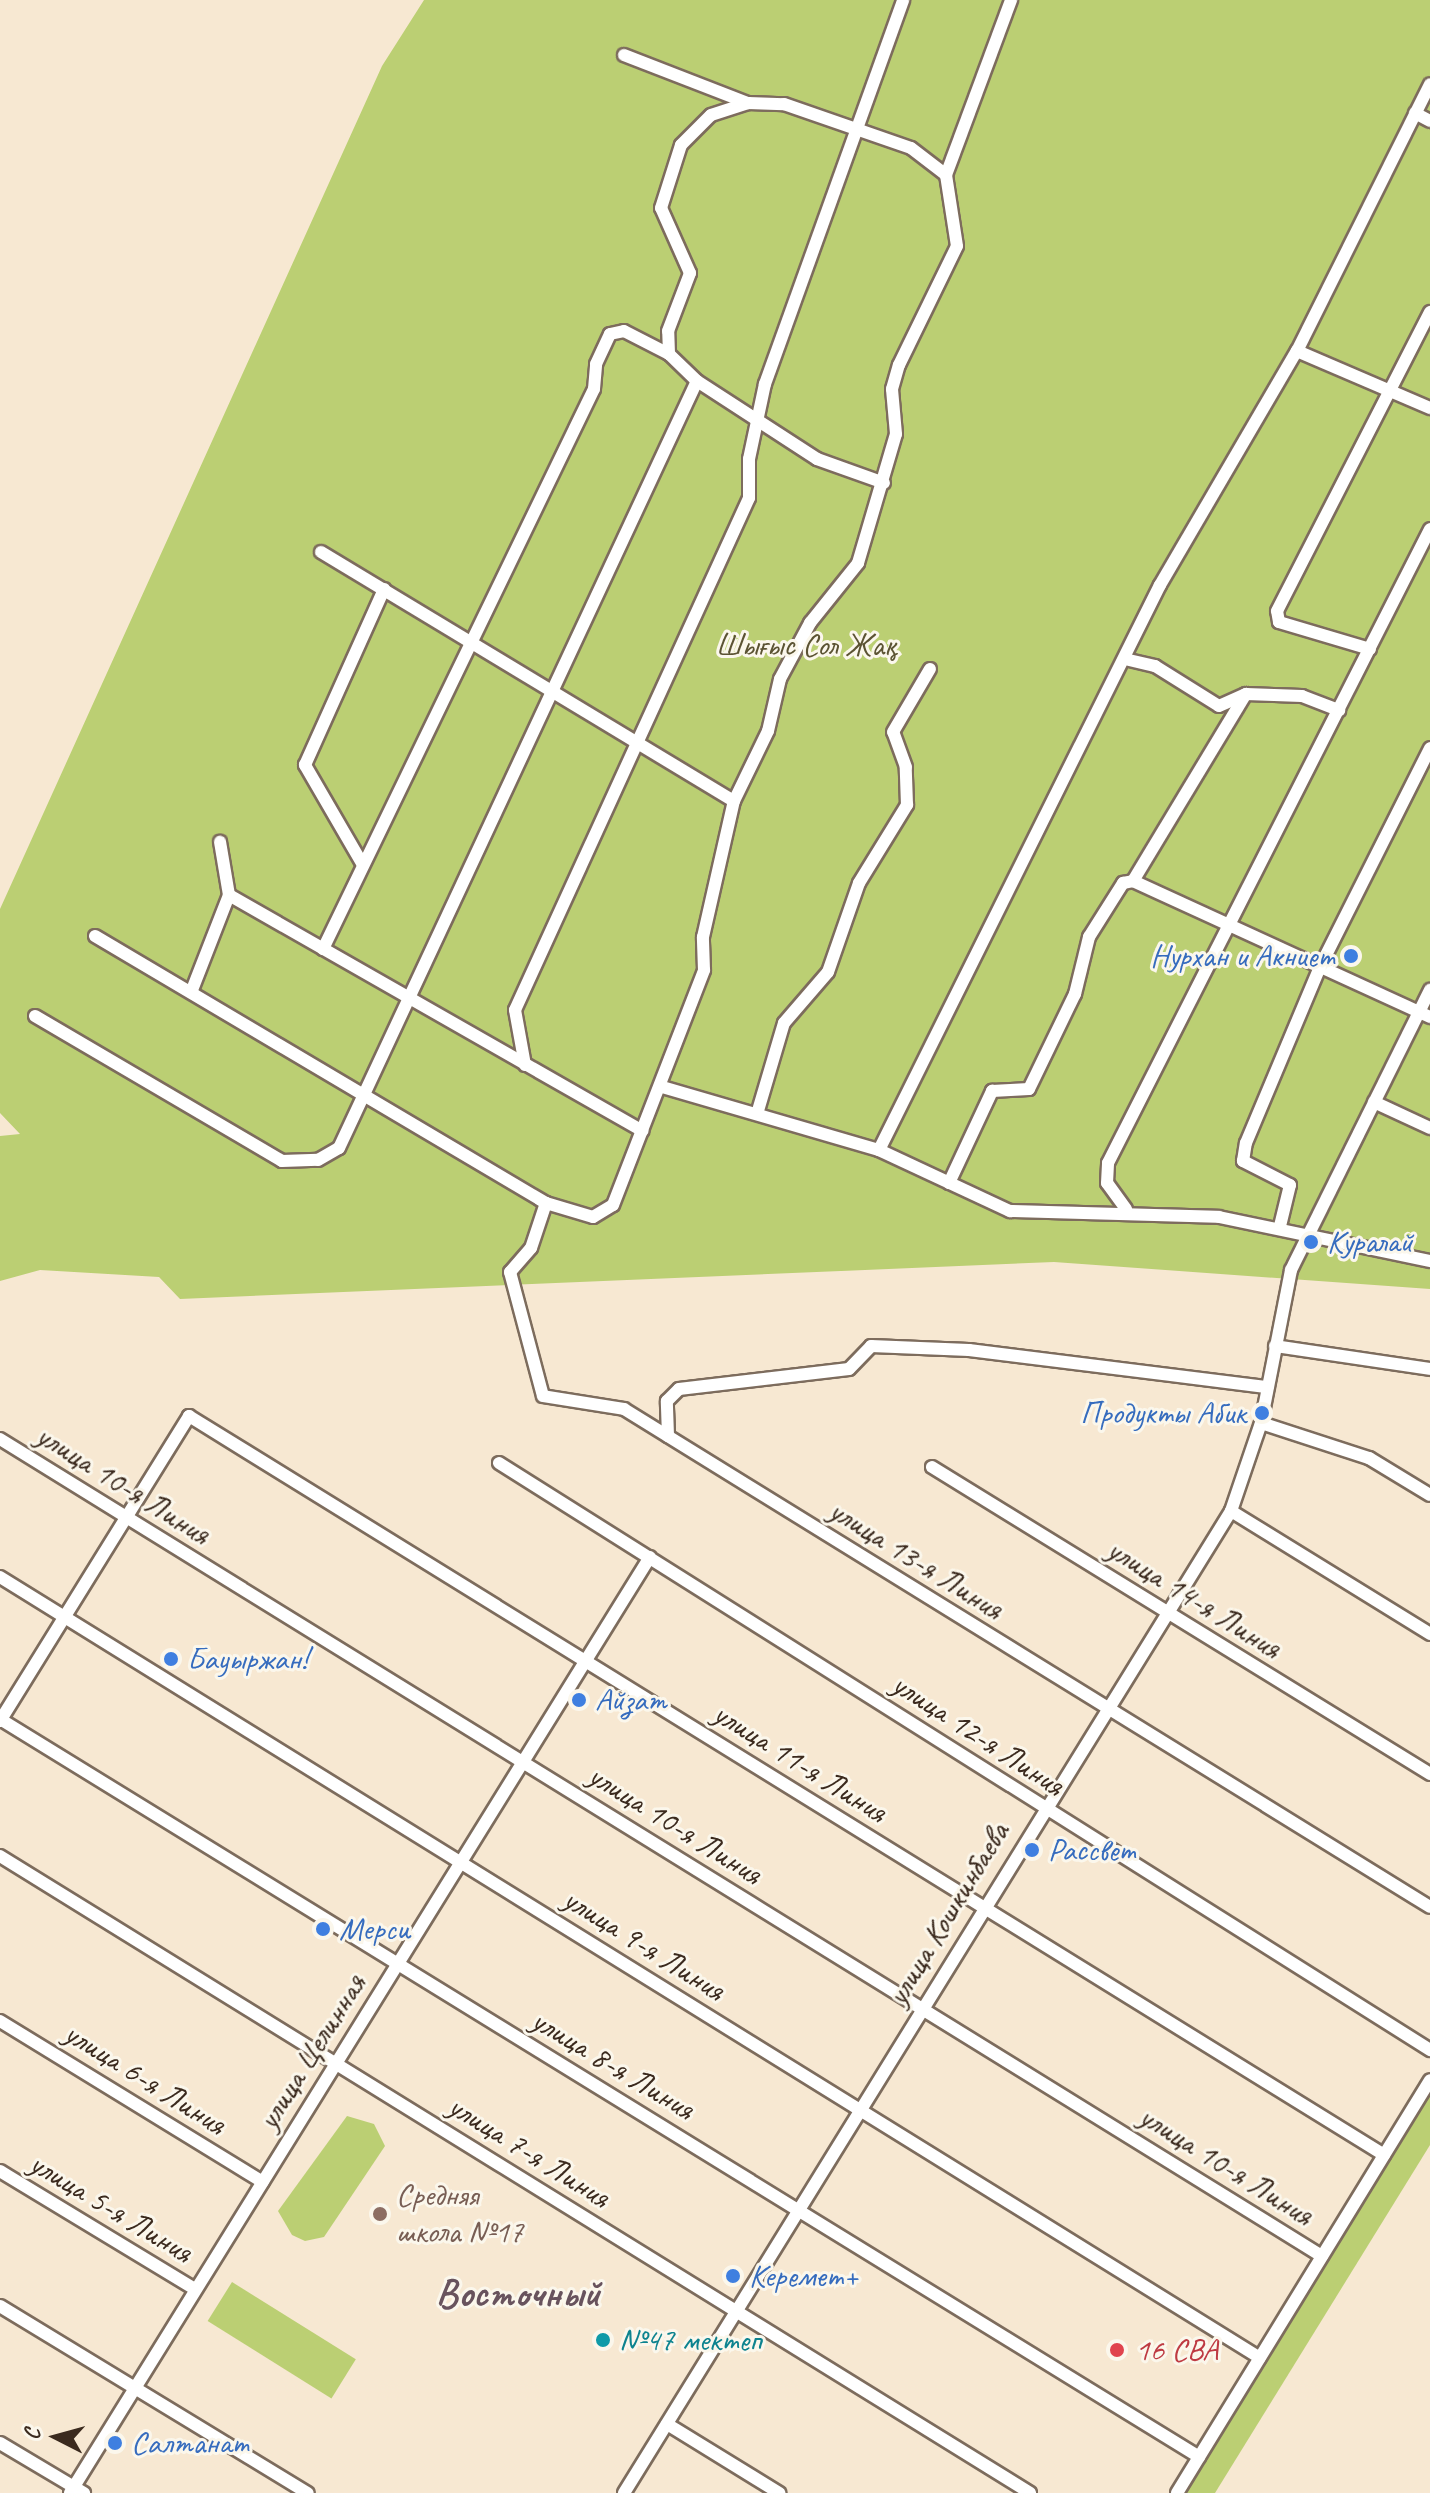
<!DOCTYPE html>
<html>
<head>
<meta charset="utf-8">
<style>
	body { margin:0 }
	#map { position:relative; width:1430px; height:2493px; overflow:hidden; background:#f7e8d2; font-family:Caveat,sans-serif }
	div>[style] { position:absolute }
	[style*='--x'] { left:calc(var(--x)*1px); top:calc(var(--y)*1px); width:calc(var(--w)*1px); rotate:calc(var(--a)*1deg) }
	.green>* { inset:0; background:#bbcf73; transform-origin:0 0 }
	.roads { filter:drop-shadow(2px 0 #7d6c5d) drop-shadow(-2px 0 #7d6c5d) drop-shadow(0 2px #7d6c5d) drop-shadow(0 -2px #7d6c5d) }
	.minor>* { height:12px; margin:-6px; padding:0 6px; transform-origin:6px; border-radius:6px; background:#fff }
	.dots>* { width:22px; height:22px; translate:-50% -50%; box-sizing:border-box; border:4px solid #fbf7ec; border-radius:50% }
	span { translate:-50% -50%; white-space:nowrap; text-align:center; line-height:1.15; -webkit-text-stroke:6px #fbf7ec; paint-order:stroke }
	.park-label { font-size:32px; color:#5b5333 }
	.shop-label { font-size:32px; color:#366cbe }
	.right { translate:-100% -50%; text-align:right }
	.left { translate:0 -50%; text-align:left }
	.street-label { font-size:32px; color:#3b2a1e }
	.education-label { font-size:32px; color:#785e54 }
	.culture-label { font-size:32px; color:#0d838f }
	.health-label { font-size:32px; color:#be3a42 }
	.district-label { font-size:40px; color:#68535d; font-weight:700 }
	.north { position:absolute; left:16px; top:2397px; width:80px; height:80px; -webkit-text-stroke:6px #fbf7ec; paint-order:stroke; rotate:276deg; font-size:22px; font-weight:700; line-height:32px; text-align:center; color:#3b2a1e }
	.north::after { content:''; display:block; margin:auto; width:28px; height:36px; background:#3b2a1e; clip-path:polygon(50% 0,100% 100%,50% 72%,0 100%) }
</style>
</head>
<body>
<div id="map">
	<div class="green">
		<i style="clip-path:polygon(424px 0,1430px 0,1430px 1289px,1054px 1262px,180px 1299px,159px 1277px,40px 1270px,0 1281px,0 1136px,20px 1134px,0 1113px,0 909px,382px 66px)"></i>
		<i style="clip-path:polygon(1430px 2087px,1430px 2145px,1215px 2493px,1182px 2493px)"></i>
		<i style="clip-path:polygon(347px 2116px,374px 2124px,385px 2146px,324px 2237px,305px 2241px,292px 2235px,278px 2211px)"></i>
		<i style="left:232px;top:2282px;width:146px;height:46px;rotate:32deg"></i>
	</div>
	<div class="roads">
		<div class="minor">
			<i style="--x:624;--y:55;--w:133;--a:21.2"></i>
			<i style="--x:1415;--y:113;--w:17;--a:28"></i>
			<i style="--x:1297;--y:351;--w:145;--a:23.2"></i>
			<i style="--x:669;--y:354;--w:23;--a:-92"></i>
			<i style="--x:668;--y:331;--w:62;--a:-69.2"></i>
			<i style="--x:690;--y:273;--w:71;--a:-114"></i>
			<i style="--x:661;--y:208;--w:66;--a:-72.4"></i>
			<i style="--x:681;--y:145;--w:42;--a:-45"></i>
			<i style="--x:711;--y:115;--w:39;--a:-18"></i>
			<i style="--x:748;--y:103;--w:36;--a:2"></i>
			<i style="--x:784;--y:104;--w:134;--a:19.1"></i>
			<i style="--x:911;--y:148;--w:44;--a:37.6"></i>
			<i style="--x:321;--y:552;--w:482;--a:31.1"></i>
			<i style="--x:1370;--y:649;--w:95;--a:-163.5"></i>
			<i style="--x:1279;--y:622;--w:11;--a:-100"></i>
			<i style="--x:1277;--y:611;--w:336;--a:-62.9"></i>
			<i style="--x:1129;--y:660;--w:27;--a:13"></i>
			<i style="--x:1155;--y:666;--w:75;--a:32"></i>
			<i style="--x:1219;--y:706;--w:30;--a:-24"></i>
			<i style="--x:363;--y:865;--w:116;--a:-120.1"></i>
			<i style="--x:305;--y:765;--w:193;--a:-65.8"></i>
			<i style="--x:1133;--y:881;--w:327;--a:24.6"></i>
			<i style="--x:229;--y:895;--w:476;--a:29.7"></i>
			<i style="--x:95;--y:936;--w:524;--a:30.63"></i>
			<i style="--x:546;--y:1203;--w:49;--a:16.6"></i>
			<i style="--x:593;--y:1217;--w:23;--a:-31"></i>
			<i style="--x:613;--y:1205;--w:252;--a:-68.8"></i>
			<i style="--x:704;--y:970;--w:33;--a:-92"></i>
			<i style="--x:703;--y:937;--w:139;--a:-77.2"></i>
			<i style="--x:734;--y:801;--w:78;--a:-64.1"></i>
			<i style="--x:768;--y:731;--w:53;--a:-77"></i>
			<i style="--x:780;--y:679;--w:64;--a:-61.8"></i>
			<i style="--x:810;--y:623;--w:77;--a:-51.3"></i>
			<i style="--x:858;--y:563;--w:134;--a:-73.6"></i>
			<i style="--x:896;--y:434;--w:45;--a:-95.1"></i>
			<i style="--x:892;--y:389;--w:25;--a:-74"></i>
			<i style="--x:899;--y:365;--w:132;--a:-64"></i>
			<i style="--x:957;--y:246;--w:72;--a:-98.8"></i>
			<i style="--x:946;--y:175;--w:187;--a:-69.6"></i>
			<i style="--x:323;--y:949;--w:622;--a:-64.18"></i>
			<i style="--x:594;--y:389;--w:25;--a:-85"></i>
			<i style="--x:596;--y:364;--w:33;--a:-65"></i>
			<i style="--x:610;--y:334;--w:14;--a:-12"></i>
			<i style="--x:624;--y:331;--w:51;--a:27.1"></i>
			<i style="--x:669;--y:354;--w:39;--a:44"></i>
			<i style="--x:697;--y:381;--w:143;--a:33"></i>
			<i style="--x:817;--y:459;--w:71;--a:19.7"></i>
			<i style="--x:192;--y:990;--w:102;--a:-68.7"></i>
			<i style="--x:229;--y:895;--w:54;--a:-99.6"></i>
			<i style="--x:35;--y:1016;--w:286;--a:30.4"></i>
			<i style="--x:282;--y:1161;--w:36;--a:-2"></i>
			<i style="--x:318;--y:1160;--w:24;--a:-30"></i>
			<i style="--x:339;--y:1148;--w:846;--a:-64.98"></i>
			<i style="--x:525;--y:1065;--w:56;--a:-100.3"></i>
			<i style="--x:515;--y:1010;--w:563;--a:-65.44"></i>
			<i style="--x:749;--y:498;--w:39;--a:-90"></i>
			<i style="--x:749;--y:459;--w:77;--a:-78"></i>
			<i style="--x:765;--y:384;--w:408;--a:-70.2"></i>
			<i style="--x:662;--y:1087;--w:226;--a:16.2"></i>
			<i style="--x:879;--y:1150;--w:145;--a:25"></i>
			<i style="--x:1010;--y:1211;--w:209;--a:1.6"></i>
			<i style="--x:1219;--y:1217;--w:216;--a:11.8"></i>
			<i style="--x:1374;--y:1102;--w:62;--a:24.9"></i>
			<i style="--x:757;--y:1114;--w:95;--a:-73.5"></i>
			<i style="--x:784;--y:1023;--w:67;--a:-49.2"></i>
			<i style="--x:828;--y:972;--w:94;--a:-70.8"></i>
			<i style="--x:859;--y:883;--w:92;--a:-58.4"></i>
			<i style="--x:907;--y:805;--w:38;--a:-92"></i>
			<i style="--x:906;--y:767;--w:37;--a:-110"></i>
			<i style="--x:893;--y:732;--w:73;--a:-59.6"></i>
			<i style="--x:879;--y:1150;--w:631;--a:-63.56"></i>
			<i style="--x:1160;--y:585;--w:271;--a:-59.7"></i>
			<i style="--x:1297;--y:351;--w:298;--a:-63.5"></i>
			<i style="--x:949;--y:1183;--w:102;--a:-64.9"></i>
			<i style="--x:992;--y:1091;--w:37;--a:-3"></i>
			<i style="--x:1029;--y:1089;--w:106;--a:-64.2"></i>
			<i style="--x:1075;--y:994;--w:59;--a:-76.2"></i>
			<i style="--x:1089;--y:937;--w:64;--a:-57.8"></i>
			<i style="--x:1123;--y:883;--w:10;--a:-11"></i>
			<i style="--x:1133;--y:881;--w:218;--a:-58.9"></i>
			<i style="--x:1246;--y:694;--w:56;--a:2"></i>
			<i style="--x:1302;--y:696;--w:40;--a:21"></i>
			<i style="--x:546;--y:1203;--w:47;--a:108.4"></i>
			<i style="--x:531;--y:1248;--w:32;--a:131"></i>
			<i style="--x:510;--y:1272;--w:128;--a:75.1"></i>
			<i style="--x:543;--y:1396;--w:82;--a:9.1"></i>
			<i style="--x:624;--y:1409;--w:947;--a:31.71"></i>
			<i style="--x:1126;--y:1209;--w:32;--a:-126"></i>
			<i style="--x:1107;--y:1183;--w:20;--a:-87"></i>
			<i style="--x:1108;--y:1163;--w:711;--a:-63.07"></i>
			<i style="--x:1280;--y:1226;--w:42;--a:-76.3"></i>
			<i style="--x:1290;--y:1185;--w:53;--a:-152.9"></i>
			<i style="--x:1243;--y:1161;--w:18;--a:-81"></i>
			<i style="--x:1246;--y:1143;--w:191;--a:-67.2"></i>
			<i style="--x:1320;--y:967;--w:245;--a:-63.3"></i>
			<i style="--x:1275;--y:1346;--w:157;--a:8.4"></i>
			<i style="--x:1261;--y:1423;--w:114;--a:18"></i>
			<i style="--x:1369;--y:1458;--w:71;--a:31.2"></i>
			<i style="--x:668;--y:1436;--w:35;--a:-92"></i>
			<i style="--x:667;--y:1401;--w:17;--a:-45"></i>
			<i style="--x:679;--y:1389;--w:171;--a:-6.7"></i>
			<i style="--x:849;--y:1369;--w:32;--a:-46"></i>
			<i style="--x:871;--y:1346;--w:98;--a:2.3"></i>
			<i style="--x:969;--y:1350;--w:301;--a:7.1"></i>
			<i style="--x:0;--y:1439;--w:1554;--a:31.72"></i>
			<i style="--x:499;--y:1463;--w:1101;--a:32.23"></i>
			<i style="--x:932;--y:1467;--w:585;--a:31.65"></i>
			<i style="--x:1231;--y:1511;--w:234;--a:31.7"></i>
			<i style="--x:0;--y:1577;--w:1482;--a:31.79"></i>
			<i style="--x:0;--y:1719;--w:1408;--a:31.61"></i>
			<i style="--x:0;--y:1721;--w:359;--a:-58.2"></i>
			<i style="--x:189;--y:1416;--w:1405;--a:31.73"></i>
			<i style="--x:0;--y:1856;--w:1211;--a:31.73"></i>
			<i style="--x:0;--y:2021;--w:308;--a:31.5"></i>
			<i style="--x:0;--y:2171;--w:228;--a:31.2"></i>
			<i style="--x:0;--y:2306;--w:360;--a:31.3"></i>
			<i style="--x:667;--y:2424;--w:132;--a:31.6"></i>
			<i style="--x:0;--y:2443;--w:98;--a:30.8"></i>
			<i style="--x:70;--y:2493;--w:1101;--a:-58.22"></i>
			<i style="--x:624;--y:2493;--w:1154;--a:-58.28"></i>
			<i style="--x:1231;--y:1511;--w:93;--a:-71.2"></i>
			<i style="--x:1261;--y:1423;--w:156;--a:-78.9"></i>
			<i style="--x:1291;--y:1270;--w:313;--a:-63.6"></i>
			<i style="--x:1177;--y:2493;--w:484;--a:-58.5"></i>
		</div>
	</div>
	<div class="dots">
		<i style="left:1351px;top:956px;background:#3f7fe0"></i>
		<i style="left:1311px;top:1242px;background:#3f7fe0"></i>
		<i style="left:1262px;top:1413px;background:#3f7fe0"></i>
		<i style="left:171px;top:1659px;background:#3f7fe0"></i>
		<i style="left:579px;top:1700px;background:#3f7fe0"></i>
		<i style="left:1032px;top:1850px;background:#3f7fe0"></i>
		<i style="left:323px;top:1929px;background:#3f7fe0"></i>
		<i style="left:380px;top:2214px;background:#8d6e63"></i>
		<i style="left:733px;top:2276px;background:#3f7fe0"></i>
		<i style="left:603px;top:2340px;background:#0f9aa8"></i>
		<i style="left:1117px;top:2350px;background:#e0444e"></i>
		<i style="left:115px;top:2443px;background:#3f7fe0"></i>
	</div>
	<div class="park-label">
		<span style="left:806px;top:645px">Шығыс Сол Жақ</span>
	</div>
	<div class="shop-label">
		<span class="right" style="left:1335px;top:956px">Нурхан и Акниет</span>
		<span class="left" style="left:1327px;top:1242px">Куралай</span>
		<span class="right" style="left:1246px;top:1413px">Продукты Абик</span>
		<span class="left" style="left:187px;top:1659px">Бауыржан!</span>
		<span class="left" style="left:595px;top:1700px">Айзат</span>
		<span class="left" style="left:1048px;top:1850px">Рассвет</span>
		<span class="left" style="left:339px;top:1929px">Мерси</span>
		<span class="left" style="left:749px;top:2276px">Керемет+</span>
		<span class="left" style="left:131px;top:2443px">Салтанат</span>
	</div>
	<div class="street-label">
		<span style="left:123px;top:1485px;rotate:32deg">улица 10-я Линия</span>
		<span style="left:916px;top:1560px;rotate:32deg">улица 13-я Линия</span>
		<span style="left:1194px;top:1599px;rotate:32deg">улица 14-я Линия</span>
		<span style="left:978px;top:1735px;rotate:33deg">улица 12-я Линия</span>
		<span style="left:800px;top:1763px;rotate:32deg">улица 11-я Линия</span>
		<span style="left:675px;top:1825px;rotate:32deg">улица 10-я Линия</span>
		<span style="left:948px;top:1914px;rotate:-59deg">улица Кошкинбаева</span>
		<span style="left:644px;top:1945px;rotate:32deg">улица 9-я Линия</span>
		<span style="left:312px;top:2052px;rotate:-58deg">улица Целинная</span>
		<span style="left:613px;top:2065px;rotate:31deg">улица 8-я Линия</span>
		<span style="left:145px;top:2079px;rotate:32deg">улица 6-я Линия</span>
		<span style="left:529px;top:2152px;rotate:32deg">улица 7-я Линия</span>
		<span style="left:1226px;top:2166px;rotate:32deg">улица 10-я Линия</span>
		<span style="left:111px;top:2208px;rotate:31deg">улица 5-я Линия</span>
	</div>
	<div class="education-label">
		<span class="left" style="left:396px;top:2214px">Средняя<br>школа №17</span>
	</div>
	<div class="culture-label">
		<span class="left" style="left:619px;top:2340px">№47 мектеп</span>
	</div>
	<div class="health-label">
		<span class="left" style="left:1135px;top:2350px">16 СВА</span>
	</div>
	<div class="district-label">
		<span style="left:518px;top:2293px">Восточный</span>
	</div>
	<div class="north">С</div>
</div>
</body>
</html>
